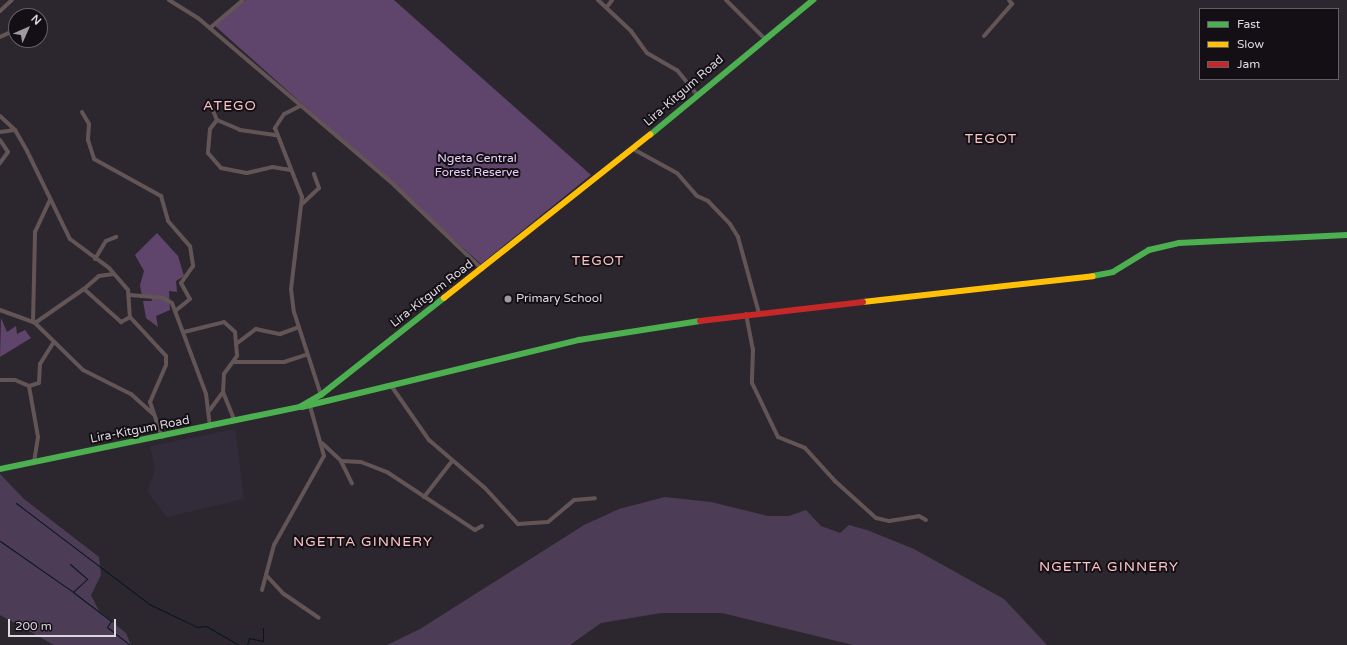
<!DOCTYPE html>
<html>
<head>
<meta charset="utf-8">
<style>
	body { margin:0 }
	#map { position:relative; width:1347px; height:645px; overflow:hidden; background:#2c272e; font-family:"Varela Round",sans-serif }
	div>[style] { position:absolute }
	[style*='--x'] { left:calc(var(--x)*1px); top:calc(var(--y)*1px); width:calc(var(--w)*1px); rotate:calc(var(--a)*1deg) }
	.commercial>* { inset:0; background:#322b3a }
	.green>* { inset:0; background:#4d3c56 }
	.forest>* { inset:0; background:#5f446c }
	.stream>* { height:1px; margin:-0.5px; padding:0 0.5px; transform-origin:0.5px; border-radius:0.5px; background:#06161f }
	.street>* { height:4px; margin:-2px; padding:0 2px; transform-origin:2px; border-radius:2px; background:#635555 }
	.fast>* { height:5.5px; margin:-2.75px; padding:0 2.75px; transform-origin:2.75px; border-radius:2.75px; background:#4caf50 }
	.slow>* { height:5.5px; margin:-2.75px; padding:0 2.75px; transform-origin:2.75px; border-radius:2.75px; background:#ffc107 }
	.jam>* { height:5.5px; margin:-2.75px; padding:0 2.75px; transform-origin:2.75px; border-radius:2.75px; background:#c62828 }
	.rail>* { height:1px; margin-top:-0.5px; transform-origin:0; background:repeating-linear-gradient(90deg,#685e61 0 8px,transparent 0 12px) }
	.dots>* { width:11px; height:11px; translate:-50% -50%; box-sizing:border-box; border:2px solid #130f15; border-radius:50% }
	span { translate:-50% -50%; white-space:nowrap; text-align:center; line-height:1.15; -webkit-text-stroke:4px #130f15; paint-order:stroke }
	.street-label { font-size:12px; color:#ddd8e0 }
	.park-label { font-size:12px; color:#eacef9 }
	.poi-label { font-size:12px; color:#ddd8e0 }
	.left { translate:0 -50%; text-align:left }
	.quarter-label { font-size:14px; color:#f9c4c2; letter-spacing:1px }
	.legend { position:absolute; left:1199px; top:8px; width:140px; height:72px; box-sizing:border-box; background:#130f15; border:1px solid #645f66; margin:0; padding:5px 7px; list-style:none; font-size:12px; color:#ddd8e0 }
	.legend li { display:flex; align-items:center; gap:8px; height:20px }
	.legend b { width:20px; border:1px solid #645f66 }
	.north { position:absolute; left:8px; top:8px; width:40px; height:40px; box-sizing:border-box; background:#130f15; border:1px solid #645f66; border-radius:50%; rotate:45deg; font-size:11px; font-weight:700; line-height:16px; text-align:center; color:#ddd8e0 }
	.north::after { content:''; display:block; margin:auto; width:14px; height:18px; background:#9f9aa2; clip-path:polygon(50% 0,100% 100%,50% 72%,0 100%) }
	.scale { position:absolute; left:8px; top:619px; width:108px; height:18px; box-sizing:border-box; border:2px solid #ddd8e0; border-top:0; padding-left:5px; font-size:12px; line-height:14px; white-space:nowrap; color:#ddd8e0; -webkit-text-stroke:3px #130f15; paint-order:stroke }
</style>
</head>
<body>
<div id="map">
	<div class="commercial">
		<i style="clip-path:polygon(235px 429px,244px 499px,167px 517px,147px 491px,155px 471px,150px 446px)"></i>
	</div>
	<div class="green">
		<i style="clip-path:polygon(0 474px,24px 499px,99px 557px,101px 575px,91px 595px,99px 611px,126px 633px,131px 645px,54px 645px,0 615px)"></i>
		<i style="clip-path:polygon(665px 497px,711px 502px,768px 516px,789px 516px,806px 510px,821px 526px,840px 533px,849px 525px,867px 530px,914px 549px,1004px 599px,1047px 645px,853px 645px,722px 613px,661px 613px,601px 623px,570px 645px,387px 645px,420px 629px,584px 525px,619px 509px)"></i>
	</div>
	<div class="forest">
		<i style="clip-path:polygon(246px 0,394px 0,591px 175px,481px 264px,214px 25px)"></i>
		<i style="clip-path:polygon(157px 233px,178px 256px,184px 276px,176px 281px,177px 292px,169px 291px,170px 310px,156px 316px,158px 327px,146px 318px,143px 301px,152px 301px,151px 297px,142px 297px,140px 285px,144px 271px,135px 255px)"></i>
		<i style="clip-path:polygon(1px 318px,7px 332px,16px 326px,17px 334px,25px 330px,31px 338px,0 357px)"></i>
	</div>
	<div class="stream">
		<i style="--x:16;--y:503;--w:167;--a:37.2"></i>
		<i style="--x:149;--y:604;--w:53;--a:25.6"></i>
		<i style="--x:197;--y:627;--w:9;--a:-6"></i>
		<i style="--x:206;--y:626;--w:38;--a:30"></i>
		<i style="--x:0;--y:541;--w:89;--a:34.9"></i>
		<i style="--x:70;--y:564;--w:23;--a:41"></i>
		<i style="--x:87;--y:579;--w:19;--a:137"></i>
		<i style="--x:73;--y:592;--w:48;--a:37.3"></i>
		<i style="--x:111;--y:621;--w:7;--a:124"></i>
		<i style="--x:107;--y:627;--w:29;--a:38"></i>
		<i style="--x:247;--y:645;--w:7;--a:-74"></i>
		<i style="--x:249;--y:638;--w:14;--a:12"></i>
		<i style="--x:263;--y:641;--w:13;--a:-90"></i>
	</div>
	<div class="street">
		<i style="--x:169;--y:0;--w:34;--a:32"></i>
		<i style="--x:198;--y:18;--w:257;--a:40.4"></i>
		<i style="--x:394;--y:185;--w:122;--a:43.7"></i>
		<i style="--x:598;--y:0;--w:45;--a:43.2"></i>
		<i style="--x:631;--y:31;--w:27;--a:54"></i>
		<i style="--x:647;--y:53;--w:34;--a:30"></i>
		<i style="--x:677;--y:70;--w:32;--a:51"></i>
		<i style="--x:726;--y:0;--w:54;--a:45"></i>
		<i style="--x:607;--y:7;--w:9;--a:-54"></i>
		<i style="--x:0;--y:11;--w:16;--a:-43"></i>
		<i style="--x:210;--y:28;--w:43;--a:-40.3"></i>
		<i style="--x:984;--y:36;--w:43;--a:-48.8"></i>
		<i style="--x:1012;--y:4;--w:5;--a:-127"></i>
		<i style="--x:0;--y:37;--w:17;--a:-25"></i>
		<i style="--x:211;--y:106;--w:15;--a:67"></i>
		<i style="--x:217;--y:120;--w:25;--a:23"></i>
		<i style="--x:240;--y:130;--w:37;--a:8"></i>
		<i style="--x:300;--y:106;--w:18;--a:153"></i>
		<i style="--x:284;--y:114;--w:17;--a:123"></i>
		<i style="--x:275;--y:128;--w:74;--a:68.6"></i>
		<i style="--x:302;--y:197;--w:93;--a:96.8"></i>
		<i style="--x:291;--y:289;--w:23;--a:83"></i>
		<i style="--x:294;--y:312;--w:87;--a:72"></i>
		<i style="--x:82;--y:112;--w:14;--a:60"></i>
		<i style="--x:89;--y:124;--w:16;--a:94"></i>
		<i style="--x:88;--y:140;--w:20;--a:72"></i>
		<i style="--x:94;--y:159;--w:77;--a:28.9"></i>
		<i style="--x:161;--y:196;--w:26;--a:74"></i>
		<i style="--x:168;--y:221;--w:33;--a:49"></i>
		<i style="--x:190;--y:246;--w:20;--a:81"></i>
		<i style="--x:193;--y:266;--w:21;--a:125"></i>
		<i style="--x:181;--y:283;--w:18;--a:61"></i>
		<i style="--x:190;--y:299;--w:19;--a:141"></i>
		<i style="--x:0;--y:116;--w:21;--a:43"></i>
		<i style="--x:15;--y:130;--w:24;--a:60"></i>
		<i style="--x:27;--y:151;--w:98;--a:64"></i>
		<i style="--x:70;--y:239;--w:49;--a:36.6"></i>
		<i style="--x:109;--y:268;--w:29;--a:49"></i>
		<i style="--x:128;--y:290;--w:27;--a:86"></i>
		<i style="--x:130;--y:317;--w:53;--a:47.3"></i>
		<i style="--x:166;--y:356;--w:9;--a:90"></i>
		<i style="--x:166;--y:365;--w:40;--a:113.4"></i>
		<i style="--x:150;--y:402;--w:37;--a:71"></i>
		<i style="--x:217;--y:120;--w:11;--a:128"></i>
		<i style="--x:210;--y:129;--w:24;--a:95"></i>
		<i style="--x:208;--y:153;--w:20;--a:49"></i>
		<i style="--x:221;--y:168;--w:26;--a:11"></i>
		<i style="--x:247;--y:173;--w:26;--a:-13"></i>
		<i style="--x:272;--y:167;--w:19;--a:9"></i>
		<i style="--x:0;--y:132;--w:15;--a:-8"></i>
		<i style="--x:0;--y:140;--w:14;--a:56"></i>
		<i style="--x:8;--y:152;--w:14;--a:126"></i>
		<i style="--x:633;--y:149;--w:50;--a:28.6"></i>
		<i style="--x:677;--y:173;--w:30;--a:49"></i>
		<i style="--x:697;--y:196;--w:12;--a:24"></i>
		<i style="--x:708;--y:201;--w:32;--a:46"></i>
		<i style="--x:730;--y:224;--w:15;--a:58"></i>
		<i style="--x:738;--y:237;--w:79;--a:74.6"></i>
		<i style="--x:302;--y:204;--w:23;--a:-43"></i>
		<i style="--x:319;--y:188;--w:15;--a:-110"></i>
		<i style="--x:95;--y:259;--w:21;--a:-59"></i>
		<i style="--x:106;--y:241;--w:11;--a:-22"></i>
		<i style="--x:84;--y:289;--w:20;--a:-41"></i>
		<i style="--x:99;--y:276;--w:15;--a:-8"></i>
		<i style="--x:130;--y:295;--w:33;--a:5"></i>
		<i style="--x:163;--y:298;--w:10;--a:29"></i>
		<i style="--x:172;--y:303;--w:97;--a:69.5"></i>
		<i style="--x:206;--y:394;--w:33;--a:83"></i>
		<i style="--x:0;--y:310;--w:37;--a:20"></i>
		<i style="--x:35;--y:323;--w:67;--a:44.4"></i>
		<i style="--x:83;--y:370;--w:54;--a:26.6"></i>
		<i style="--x:131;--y:394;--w:31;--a:42"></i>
		<i style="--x:746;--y:314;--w:36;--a:79"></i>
		<i style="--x:753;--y:349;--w:34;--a:92"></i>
		<i style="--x:752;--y:383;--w:60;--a:64.3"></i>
		<i style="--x:778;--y:437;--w:29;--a:22"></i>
		<i style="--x:805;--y:448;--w:45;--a:47.7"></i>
		<i style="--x:835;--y:481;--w:55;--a:42.1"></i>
		<i style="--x:876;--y:518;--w:13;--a:13"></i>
		<i style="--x:889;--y:521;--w:30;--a:-9"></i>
		<i style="--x:919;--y:516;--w:8;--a:30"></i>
		<i style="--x:33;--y:322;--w:90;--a:-88.7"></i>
		<i style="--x:35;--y:232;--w:35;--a:-65"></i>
		<i style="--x:35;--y:323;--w:60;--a:-34.8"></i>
		<i style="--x:84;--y:289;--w:50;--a:41.7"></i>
		<i style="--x:121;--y:322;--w:10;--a:-29"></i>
		<i style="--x:184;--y:332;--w:41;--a:-14"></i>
		<i style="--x:224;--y:322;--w:15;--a:42"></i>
		<i style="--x:235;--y:332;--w:24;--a:85"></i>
		<i style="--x:237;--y:356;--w:22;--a:126"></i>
		<i style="--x:224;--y:374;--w:18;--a:93"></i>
		<i style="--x:223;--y:392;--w:22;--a:126"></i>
		<i style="--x:236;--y:344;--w:25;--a:-37"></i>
		<i style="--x:256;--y:329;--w:25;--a:12"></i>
		<i style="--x:280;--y:334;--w:20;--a:-20"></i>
		<i style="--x:235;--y:362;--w:49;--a:0"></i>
		<i style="--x:284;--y:362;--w:23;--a:-18"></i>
		<i style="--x:0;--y:380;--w:15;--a:0"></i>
		<i style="--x:15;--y:380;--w:15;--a:23"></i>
		<i style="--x:29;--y:386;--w:10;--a:-17"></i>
		<i style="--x:39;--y:383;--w:19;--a:-87"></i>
		<i style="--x:40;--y:364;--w:26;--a:-58"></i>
		<i style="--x:29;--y:386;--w:52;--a:80"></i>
		<i style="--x:38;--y:437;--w:24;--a:99"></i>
		<i style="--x:392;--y:387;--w:65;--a:55.1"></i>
		<i style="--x:429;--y:440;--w:74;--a:40.6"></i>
		<i style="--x:485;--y:488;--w:49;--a:47.5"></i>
		<i style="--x:518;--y:524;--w:30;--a:-4"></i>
		<i style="--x:548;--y:522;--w:34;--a:-40"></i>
		<i style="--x:574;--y:500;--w:21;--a:-5"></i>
		<i style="--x:223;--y:392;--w:31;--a:68"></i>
		<i style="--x:322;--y:443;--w:26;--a:43"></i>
		<i style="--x:341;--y:461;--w:25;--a:64"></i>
		<i style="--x:341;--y:461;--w:20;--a:3"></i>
		<i style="--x:361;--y:462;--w:28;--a:21"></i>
		<i style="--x:387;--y:472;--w:105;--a:33.4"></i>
		<i style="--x:475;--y:530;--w:8;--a:-30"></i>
		<i style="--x:424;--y:497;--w:46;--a:-52.1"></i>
		<i style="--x:266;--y:575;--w:26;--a:47"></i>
		<i style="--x:284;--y:594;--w:42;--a:34.4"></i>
		<i style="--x:262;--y:590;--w:47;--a:-75.1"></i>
		<i style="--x:274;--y:545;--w:102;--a:-60.7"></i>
		<i style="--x:324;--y:456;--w:52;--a:-105.6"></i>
	</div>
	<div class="fast">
		<i style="--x:650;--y:135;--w:212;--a:-39.6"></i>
		<i style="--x:1093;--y:276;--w:20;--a:-11"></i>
		<i style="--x:1113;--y:272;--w:42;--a:-31.4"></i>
		<i style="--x:1149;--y:250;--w:31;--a:-13"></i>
		<i style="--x:1179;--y:243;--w:168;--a:-2.7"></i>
		<i style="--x:302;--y:407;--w:285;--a:-13.6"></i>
		<i style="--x:579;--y:340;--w:122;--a:-8.9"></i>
		<i style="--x:0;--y:469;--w:306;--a:-11.7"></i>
		<i style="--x:300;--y:407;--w:24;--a:-30"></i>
		<i style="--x:321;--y:395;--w:157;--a:-38.3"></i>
	</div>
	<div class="slow">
		<i style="--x:444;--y:298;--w:263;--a:-38.4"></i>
		<i style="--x:863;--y:302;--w:231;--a:-6.4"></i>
	</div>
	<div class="jam">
		<i style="--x:700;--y:321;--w:164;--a:-6.6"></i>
	</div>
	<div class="rail">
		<i style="--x:0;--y:12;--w:18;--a:-43"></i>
	</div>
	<div class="dots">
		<i style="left:508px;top:299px;background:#9f9aa2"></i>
	</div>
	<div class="street-label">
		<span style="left:684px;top:91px;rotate:-41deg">Lira-Kitgum Road</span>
		<span style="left:432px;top:294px;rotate:-38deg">Lira-Kitgum Road</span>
		<span style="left:140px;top:430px;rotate:-11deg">Lira-Kitgum Road</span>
	</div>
	<div class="park-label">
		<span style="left:477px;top:166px">Ngeta Central<br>Forest Reserve</span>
	</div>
	<div class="poi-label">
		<span class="left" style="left:516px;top:299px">Primary School</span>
	</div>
	<div class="quarter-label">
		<span style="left:230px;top:106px">ATEGO</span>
		<span style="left:991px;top:139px">TEGOT</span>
		<span style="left:598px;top:261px">TEGOT</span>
		<span style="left:363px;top:542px">NGETTA GINNERY</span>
		<span style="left:1109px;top:567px">NGETTA GINNERY</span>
	</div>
	<ul class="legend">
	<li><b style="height:5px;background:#4caf50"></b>Fast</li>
	<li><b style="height:5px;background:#ffc107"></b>Slow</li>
	<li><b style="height:5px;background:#c62828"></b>Jam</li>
	</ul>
	<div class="north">N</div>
	<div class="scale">200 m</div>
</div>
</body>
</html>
